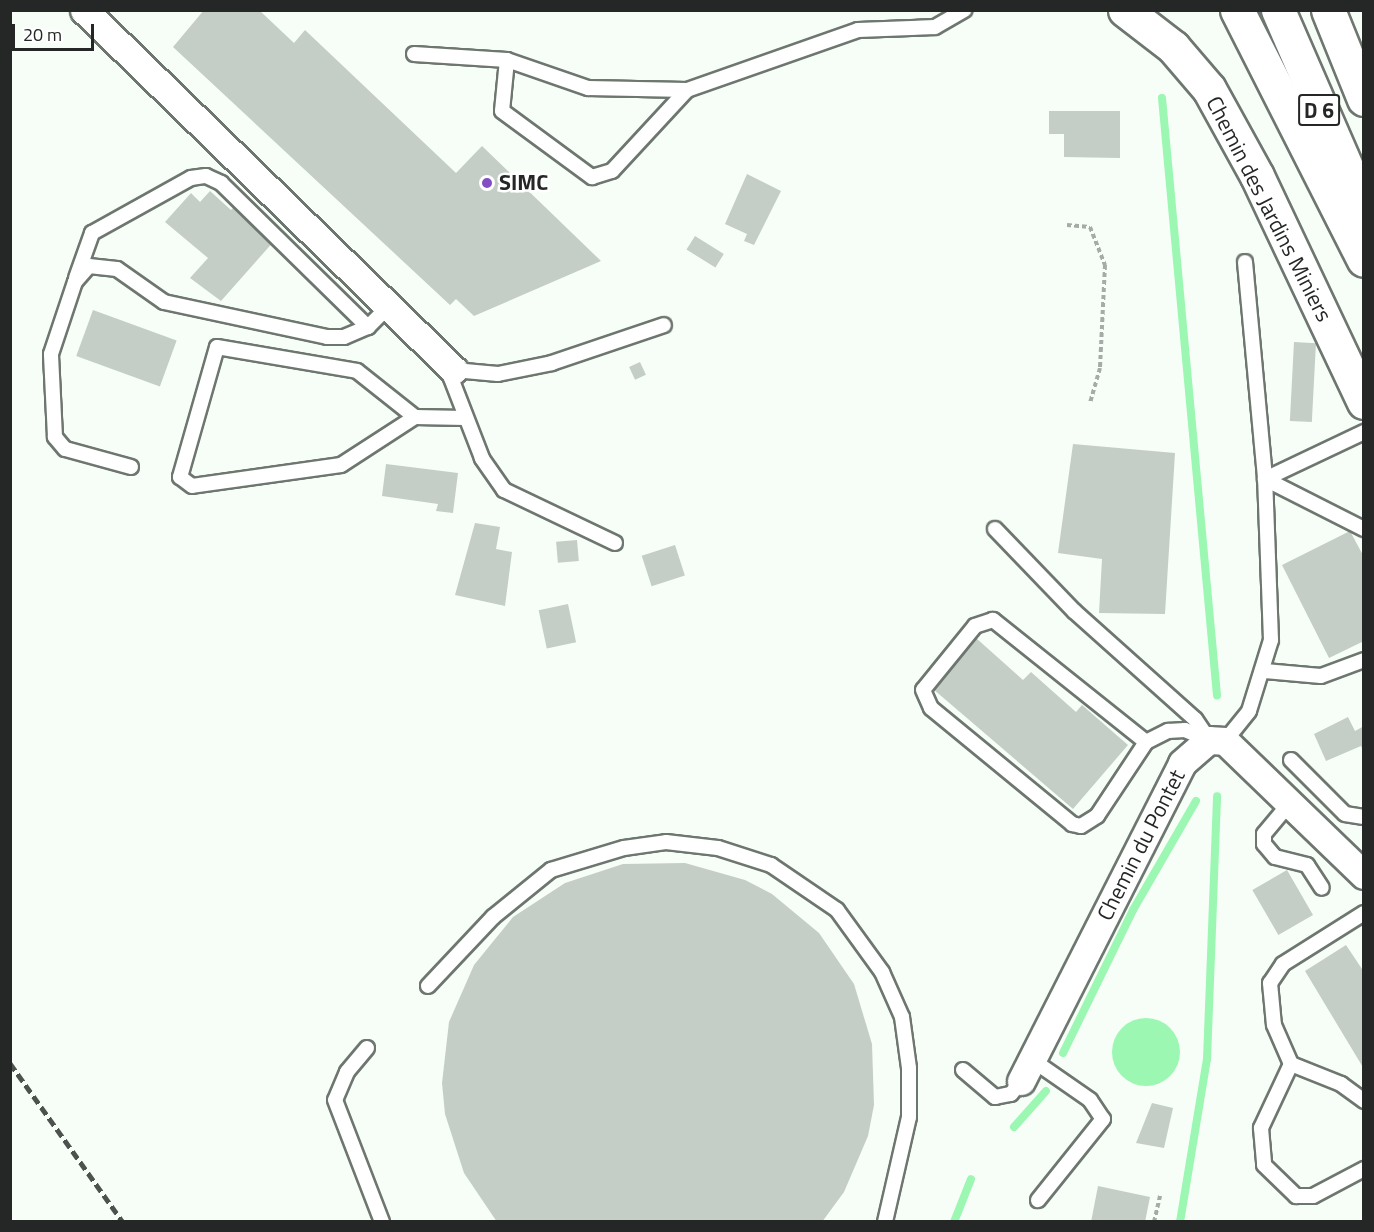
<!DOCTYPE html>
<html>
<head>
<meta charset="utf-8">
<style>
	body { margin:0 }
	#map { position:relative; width:1374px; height:1232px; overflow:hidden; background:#f6fef7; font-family:"Titillium Web",sans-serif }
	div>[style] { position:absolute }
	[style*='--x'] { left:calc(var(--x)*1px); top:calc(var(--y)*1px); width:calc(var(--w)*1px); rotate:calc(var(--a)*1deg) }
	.water>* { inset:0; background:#9bf7b2 }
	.round { border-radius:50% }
	.stream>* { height:8px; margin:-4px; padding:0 4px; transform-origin:4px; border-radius:4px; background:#9bf7b2 }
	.building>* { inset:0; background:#c5cdc7; transform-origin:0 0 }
	.path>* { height:4px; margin-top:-2px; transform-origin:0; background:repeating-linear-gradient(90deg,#a5aba6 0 4.5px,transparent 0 7.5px) }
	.roads { filter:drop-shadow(2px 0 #6e7670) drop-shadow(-2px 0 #6e7670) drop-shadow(0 2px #6e7670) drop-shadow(0 -2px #6e7670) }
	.service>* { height:14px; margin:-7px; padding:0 7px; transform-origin:7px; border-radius:7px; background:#fff }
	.minor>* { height:27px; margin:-13.5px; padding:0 13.5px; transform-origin:13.5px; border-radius:13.5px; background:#fff }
	.tertiary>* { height:33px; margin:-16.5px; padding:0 16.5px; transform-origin:16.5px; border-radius:16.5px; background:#fff }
	.trunk>* { height:33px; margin:-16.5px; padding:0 16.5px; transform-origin:16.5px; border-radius:16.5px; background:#fff }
	.rail>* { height:4.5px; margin-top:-2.25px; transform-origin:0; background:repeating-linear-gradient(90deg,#4e524f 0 9px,transparent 0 13.5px) }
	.dots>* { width:16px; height:16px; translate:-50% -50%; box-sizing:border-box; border:3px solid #fff; border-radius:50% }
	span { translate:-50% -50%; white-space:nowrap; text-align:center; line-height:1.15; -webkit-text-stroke:5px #fff; paint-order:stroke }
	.shield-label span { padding:2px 4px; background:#fff; border:2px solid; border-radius:4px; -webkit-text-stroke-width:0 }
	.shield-label { font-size:21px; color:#242725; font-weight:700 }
	.poi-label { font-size:22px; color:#242725; font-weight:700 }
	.left { translate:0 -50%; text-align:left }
	.street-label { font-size:22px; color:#242725 }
	.frame { position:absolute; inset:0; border:12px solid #242725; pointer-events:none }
	.scale { position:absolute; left:12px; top:24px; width:82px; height:27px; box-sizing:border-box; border:3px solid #242725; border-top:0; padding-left:8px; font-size:18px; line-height:21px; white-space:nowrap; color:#242725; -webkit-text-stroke:4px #fff; paint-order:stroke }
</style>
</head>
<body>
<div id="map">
	<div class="water">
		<i class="round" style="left:1112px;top:1018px;width:68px;height:68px"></i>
	</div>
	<div class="stream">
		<i style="--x:1162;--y:98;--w:600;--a:84.74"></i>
		<i style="--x:1063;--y:1053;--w:159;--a:-63.9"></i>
		<i style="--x:1133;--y:910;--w:126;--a:-60"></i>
		<i style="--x:1014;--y:1127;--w:48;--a:-48.4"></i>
		<i style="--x:954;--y:1222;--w:46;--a:-68.4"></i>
		<i style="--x:1180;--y:1222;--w:165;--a:-80.6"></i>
		<i style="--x:1207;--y:1059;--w:263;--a:-87.8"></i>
	</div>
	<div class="building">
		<i style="clip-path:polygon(204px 10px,259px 10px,294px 43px,305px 30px,456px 173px,482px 146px,601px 261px,474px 316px,456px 299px,450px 305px,173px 47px)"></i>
		<i style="clip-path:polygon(1049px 111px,1120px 111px,1120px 158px,1064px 157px,1064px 134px,1049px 134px)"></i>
		<i style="clip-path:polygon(747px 174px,781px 191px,754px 245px,744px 241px,747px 234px,725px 224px)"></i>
		<i style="clip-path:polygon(210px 191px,231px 210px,236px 205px,275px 240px,221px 301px,190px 278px,208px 258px,165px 222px,191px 193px,200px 202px)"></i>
		<i style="left:695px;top:236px;width:34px;height:16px;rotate:32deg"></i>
		<i style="left:93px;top:310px;width:89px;height:49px;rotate:20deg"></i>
		<i style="left:1294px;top:342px;width:22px;height:79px;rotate:3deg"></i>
		<i style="left:640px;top:362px;width:14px;height:12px;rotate:65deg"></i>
		<i style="clip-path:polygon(1073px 444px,1175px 453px,1165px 614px,1099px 613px,1102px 559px,1058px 553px)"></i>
		<i style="clip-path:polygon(386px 464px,458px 473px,453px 513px,436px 511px,438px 504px,382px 496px)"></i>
		<i style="clip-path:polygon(475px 523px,500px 527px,496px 549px,512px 552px,505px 606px,455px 595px)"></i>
		<i style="clip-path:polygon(1350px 531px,1364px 557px,1364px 641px,1329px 658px,1282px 565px)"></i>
		<i style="left:577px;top:540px;width:21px;height:21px;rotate:85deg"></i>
		<i style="left:675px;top:545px;width:32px;height:35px;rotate:72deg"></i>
		<i style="left:568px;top:604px;width:39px;height:30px;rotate:78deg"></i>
		<i style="clip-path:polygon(976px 638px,1023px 680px,1031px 672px,1076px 712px,1082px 705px,1128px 745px,1073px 809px,933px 689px)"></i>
		<i style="clip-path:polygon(1348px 717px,1355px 731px,1364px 726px,1364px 752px,1361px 746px,1326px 761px,1314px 734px)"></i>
		<i style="clip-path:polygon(685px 863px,745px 880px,772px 894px,819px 933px,854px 984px,872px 1044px,874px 1105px,868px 1136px,844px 1192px,822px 1222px,497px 1222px,464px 1173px,445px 1114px,442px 1083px,449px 1022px,474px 965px,513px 917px,565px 883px,623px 864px)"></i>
		<i style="left:1287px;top:870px;width:52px;height:40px;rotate:60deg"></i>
		<i style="clip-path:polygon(1346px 945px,1364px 972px,1364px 1069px,1305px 971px)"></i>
		<i style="clip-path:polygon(1152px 1103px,1173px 1108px,1164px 1148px,1136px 1143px)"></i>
		<i style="clip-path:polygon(1098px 1186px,1150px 1197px,1145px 1222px,1091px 1222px)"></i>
	</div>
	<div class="path">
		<i style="--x:1067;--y:225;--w:23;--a:5"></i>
		<i style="--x:1090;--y:227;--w:41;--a:68.5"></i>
		<i style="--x:1105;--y:265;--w:103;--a:92.8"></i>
		<i style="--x:1100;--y:368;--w:35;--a:106"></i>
		<i style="--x:1154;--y:1222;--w:27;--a:-77"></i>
	</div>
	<div class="roads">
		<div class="service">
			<i style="--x:414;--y:54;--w:93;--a:3.7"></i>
			<i style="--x:507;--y:60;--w:86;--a:19.1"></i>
			<i style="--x:588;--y:88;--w:99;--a:1.2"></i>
			<i style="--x:687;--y:90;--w:181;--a:-19.3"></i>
			<i style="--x:858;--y:30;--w:77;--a:-2.2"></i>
			<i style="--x:935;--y:27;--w:34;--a:-30"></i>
			<i style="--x:507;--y:60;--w:51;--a:95.6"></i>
			<i style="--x:502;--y:111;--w:112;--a:36.3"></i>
			<i style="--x:592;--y:177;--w:21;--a:-17"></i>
			<i style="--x:612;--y:171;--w:110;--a:-47.2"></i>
			<i style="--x:1245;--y:262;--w:218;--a:84.7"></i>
			<i style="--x:1265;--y:479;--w:111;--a:26.8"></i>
			<i style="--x:76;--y:278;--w:48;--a:-70.4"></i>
			<i style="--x:92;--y:233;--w:113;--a:-29.1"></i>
			<i style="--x:191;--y:178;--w:15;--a:-8"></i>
			<i style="--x:206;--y:176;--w:17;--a:25"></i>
			<i style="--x:221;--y:183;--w:206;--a:44.4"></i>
			<i style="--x:415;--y:417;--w:88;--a:147"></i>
			<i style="--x:341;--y:465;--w:150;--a:172"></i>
			<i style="--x:192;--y:486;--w:15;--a:-143"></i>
			<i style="--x:180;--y:477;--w:135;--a:-74.1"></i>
			<i style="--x:217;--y:347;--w:142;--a:9.7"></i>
			<i style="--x:357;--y:371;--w:74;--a:38.4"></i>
			<i style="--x:415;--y:417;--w:50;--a:1.1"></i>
			<i style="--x:131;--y:467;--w:68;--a:-164.7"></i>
			<i style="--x:65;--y:449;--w:16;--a:-130"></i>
			<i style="--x:55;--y:437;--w:83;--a:-92.8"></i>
			<i style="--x:51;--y:354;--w:76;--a:-71.6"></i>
			<i style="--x:75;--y:282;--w:21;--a:-49"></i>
			<i style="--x:89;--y:266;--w:28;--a:6"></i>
			<i style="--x:117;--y:269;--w:57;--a:35.1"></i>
			<i style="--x:164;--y:302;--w:167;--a:12.1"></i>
			<i style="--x:327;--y:337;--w:17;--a:0"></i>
			<i style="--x:344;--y:337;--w:26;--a:-23"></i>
			<i style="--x:368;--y:327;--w:33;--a:-45"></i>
			<i style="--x:995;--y:529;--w:114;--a:46.1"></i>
			<i style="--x:1074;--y:611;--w:162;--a:41.8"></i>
			<i style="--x:1195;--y:719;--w:22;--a:56"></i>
			<i style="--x:615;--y:543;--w:123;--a:-154.5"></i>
			<i style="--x:504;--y:490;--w:39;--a:-125"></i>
			<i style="--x:482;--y:458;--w:86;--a:-111.2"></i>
			<i style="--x:451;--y:378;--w:9;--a:-69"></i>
			<i style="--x:454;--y:370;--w:44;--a:5.2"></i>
			<i style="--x:498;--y:374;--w:55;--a:-11.5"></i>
			<i style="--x:552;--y:363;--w:118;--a:-18.7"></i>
			<i style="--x:1265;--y:671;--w:56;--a:5.1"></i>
			<i style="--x:1321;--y:676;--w:46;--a:-20.4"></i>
			<i style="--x:1225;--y:741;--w:38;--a:-51"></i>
			<i style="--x:1249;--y:711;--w:74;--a:-72.8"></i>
			<i style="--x:1271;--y:640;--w:161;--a:-92.1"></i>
			<i style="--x:1265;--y:479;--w:110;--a:-25.4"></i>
			<i style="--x:1146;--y:742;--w:196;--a:-141.4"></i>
			<i style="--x:993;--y:620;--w:19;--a:162"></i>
			<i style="--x:975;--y:626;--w:82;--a:129.1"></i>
			<i style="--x:923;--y:690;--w:20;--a:66"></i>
			<i style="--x:931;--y:708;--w:183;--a:39.4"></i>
			<i style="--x:1072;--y:824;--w:9;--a:13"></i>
			<i style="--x:1081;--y:826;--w:19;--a:-32"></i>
			<i style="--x:1097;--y:816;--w:89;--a:-56.5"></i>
			<i style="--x:1146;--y:742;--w:25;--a:-27"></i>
			<i style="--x:1168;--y:731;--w:17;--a:-3"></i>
			<i style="--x:1185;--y:730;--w:25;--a:23"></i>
			<i style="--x:1291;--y:760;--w:76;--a:45"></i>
			<i style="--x:1345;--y:814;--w:19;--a:9"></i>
			<i style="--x:1289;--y:804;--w:39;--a:130"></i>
			<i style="--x:1264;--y:834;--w:10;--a:90"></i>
			<i style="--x:1264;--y:844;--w:17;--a:50"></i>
			<i style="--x:1275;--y:857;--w:33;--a:14"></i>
			<i style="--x:1307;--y:865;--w:27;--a:57"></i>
			<i style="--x:1364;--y:913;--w:96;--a:147.8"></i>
			<i style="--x:1283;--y:964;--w:23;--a:124"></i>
			<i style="--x:1270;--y:983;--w:42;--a:84.6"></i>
			<i style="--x:1274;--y:1025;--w:43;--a:66.4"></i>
			<i style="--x:1291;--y:1064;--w:54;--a:21.8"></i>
			<i style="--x:1341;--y:1084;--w:29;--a:36"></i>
			<i style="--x:428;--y:986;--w:95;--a:-46.7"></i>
			<i style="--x:493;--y:917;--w:75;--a:-39"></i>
			<i style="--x:551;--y:870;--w:76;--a:-16.8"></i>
			<i style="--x:624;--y:848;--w:42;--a:-8.1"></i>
			<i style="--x:666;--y:842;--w:52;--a:6.6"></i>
			<i style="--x:718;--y:848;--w:56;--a:17.8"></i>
			<i style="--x:771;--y:865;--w:80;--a:34.3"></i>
			<i style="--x:837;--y:910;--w:77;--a:54"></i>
			<i style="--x:882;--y:972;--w:49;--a:66"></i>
			<i style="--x:902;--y:1017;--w:51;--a:82.2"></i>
			<i style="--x:909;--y:1068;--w:49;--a:90"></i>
			<i style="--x:909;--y:1117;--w:108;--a:102.9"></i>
			<i style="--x:367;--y:1048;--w:31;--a:130"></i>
			<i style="--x:347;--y:1072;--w:30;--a:113"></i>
			<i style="--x:335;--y:1100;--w:131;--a:68.9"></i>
			<i style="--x:1031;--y:1059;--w:72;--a:34.8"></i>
			<i style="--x:1090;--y:1100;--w:23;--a:56"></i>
			<i style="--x:1103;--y:1119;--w:104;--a:128.7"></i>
			<i style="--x:1291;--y:1064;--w:71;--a:115.1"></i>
			<i style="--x:1261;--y:1128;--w:37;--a:85"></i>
			<i style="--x:1264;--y:1165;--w:45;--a:44.1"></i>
			<i style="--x:1296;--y:1196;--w:17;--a:0"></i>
			<i style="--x:1313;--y:1196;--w:58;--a:-27.9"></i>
			<i style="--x:963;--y:1070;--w:42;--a:40.2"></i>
			<i style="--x:995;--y:1097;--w:16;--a:-11"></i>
			<i style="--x:1011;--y:1094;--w:16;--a:-52"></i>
		</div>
		<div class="minor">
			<i style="--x:84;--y:10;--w:516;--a:44.22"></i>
			<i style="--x:1021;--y:1081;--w:356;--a:-63.1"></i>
			<i style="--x:1182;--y:763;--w:35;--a:-41"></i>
			<i style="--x:1208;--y:740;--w:17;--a:3"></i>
			<i style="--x:1225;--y:741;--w:193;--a:44"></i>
		</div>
		<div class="tertiary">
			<i style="--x:1125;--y:10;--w:61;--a:37.6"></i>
			<i style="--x:1173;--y:47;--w:55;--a:49.4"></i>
			<i style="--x:1209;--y:89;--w:99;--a:61.1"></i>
			<i style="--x:1257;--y:176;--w:250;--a:64.7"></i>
		</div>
		<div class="trunk">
			<i style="--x:1237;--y:10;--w:280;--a:63.1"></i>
			<i style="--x:1278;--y:10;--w:216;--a:66.5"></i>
			<i style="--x:1328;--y:10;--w:96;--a:68"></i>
		</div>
	</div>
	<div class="rail">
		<i style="--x:10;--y:1063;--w:195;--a:54.6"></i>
	</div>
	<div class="dots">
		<i style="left:487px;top:183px;background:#834dc4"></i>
	</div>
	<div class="shield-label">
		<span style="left:1319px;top:110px">D 6</span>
	</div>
	<div class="poi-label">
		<span class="left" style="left:499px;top:183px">SIMC</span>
	</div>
	<div class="street-label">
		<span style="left:1269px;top:209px;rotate:63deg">Chemin des Jardins Miniers</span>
		<span style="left:1141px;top:845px;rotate:-63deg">Chemin du Pontet</span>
	</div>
	<div class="frame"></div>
	<div class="scale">20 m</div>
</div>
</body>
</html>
